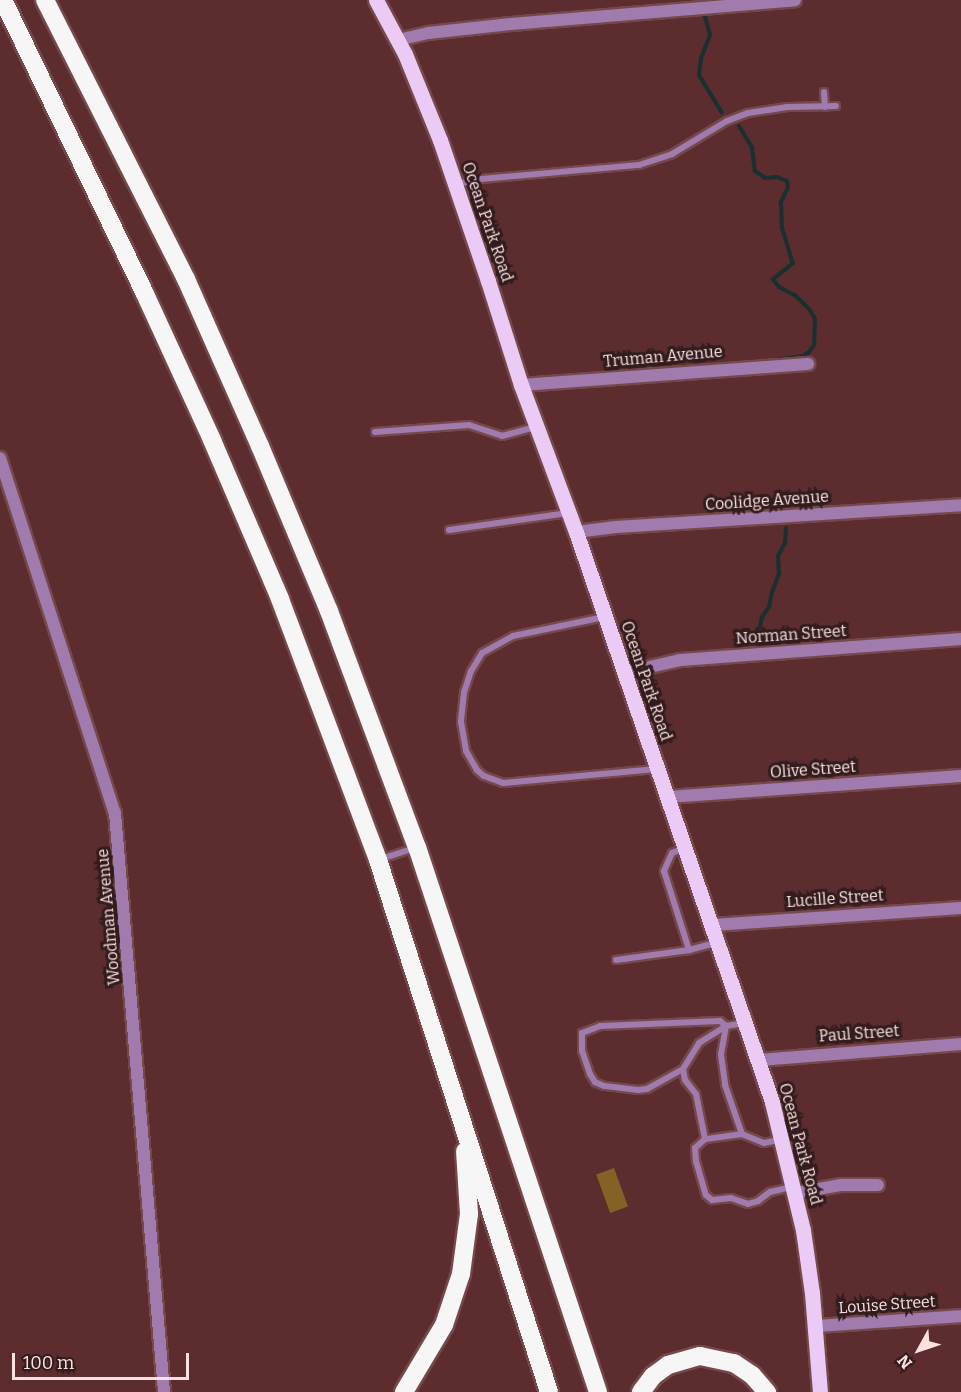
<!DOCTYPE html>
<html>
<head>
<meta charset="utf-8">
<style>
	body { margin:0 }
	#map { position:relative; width:961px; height:1392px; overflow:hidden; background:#5c2c2e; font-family:Bitter,serif }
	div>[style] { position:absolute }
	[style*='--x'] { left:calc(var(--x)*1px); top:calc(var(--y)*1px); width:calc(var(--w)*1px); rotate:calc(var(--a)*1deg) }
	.green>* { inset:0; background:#846124; transform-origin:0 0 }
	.stream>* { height:4px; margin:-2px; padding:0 2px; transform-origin:2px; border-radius:2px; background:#1a2f2f }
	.roads { filter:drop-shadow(2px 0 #75494b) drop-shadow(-2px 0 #75494b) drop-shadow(0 2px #75494b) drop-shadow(0 -2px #75494b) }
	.service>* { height:6px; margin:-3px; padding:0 3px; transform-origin:3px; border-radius:3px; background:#a17aae }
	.minor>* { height:12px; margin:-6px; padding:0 6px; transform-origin:6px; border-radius:6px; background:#a17aae }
	.primary>* { height:15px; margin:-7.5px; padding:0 7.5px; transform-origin:7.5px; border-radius:7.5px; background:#ebcbf5 }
	.motorway>* { height:18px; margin:-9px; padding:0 9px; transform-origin:9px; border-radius:9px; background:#f6f6f6 }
	span { translate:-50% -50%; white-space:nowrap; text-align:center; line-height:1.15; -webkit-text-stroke:6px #321c1d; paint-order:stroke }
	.street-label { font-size:16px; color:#fbe1e1 }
	.north { position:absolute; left:889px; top:1320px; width:60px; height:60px; -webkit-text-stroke:4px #321c1d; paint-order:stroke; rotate:230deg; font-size:16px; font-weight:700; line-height:24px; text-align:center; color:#fbe1e1 }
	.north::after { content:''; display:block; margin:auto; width:21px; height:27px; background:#fbe1e1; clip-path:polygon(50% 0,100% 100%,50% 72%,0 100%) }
	.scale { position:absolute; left:12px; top:1353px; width:177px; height:27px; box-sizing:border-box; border:3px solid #fbe1e1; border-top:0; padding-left:8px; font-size:18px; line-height:21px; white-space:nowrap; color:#fbe1e1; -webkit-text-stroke:4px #321c1d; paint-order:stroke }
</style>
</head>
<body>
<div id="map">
	<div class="green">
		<i style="left:614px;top:1168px;width:41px;height:19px;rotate:70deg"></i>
	</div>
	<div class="stream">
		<i style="--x:705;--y:17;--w:19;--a:74"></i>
		<i style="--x:710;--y:35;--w:25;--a:111"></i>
		<i style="--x:701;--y:58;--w:17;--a:97"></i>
		<i style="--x:699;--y:75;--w:44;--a:58.8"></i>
		<i style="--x:739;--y:126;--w:26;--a:59"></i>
		<i style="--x:752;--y:148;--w:23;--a:83"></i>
		<i style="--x:755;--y:171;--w:12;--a:35"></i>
		<i style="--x:765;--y:178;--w:12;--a:-5"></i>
		<i style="--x:777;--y:177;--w:11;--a:22"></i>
		<i style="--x:787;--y:181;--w:6;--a:81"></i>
		<i style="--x:788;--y:187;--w:17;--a:115"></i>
		<i style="--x:781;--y:202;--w:26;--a:88"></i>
		<i style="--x:782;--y:228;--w:37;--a:73"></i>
		<i style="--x:793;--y:263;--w:26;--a:141"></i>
		<i style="--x:773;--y:279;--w:10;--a:53"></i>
		<i style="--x:779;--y:287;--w:18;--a:27"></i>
		<i style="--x:795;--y:295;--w:21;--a:45"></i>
		<i style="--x:810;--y:310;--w:10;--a:61"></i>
		<i style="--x:815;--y:319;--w:26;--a:92"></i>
		<i style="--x:814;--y:345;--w:9;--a:126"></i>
		<i style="--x:809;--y:352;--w:7;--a:146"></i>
		<i style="--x:803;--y:356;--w:28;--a:172"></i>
		<i style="--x:785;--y:505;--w:11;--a:-85"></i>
		<i style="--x:746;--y:638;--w:8;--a:-14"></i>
		<i style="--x:754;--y:636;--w:7;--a:-45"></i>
		<i style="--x:759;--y:631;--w:14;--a:-78"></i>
		<i style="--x:762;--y:617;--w:12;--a:-55"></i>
		<i style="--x:769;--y:607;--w:15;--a:-79"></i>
		<i style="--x:772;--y:592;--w:19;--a:-69"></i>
		<i style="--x:779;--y:574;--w:18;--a:-93"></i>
		<i style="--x:778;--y:556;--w:15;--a:-62"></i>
		<i style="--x:785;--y:543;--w:15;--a:-86"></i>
	</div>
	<div class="roads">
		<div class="service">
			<i style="--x:824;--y:92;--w:15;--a:86"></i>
			<i style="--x:456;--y:184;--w:25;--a:-11"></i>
			<i style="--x:481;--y:179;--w:159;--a:-5.1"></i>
			<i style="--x:639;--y:165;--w:35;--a:-18"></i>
			<i style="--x:672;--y:154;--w:64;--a:-31"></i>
			<i style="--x:727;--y:121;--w:22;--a:-21"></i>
			<i style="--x:748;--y:113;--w:40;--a:-8.5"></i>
			<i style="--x:788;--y:107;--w:48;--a:-1.2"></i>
			<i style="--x:375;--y:432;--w:94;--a:-4.3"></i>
			<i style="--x:469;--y:425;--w:35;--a:18"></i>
			<i style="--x:502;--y:436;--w:35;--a:-15"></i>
			<i style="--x:449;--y:530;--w:120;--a:-8.1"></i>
			<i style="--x:604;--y:617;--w:93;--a:168.2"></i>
			<i style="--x:513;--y:636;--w:35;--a:151"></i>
			<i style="--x:482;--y:653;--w:21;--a:121"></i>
			<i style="--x:471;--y:671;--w:22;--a:108"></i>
			<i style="--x:464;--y:692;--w:30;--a:96"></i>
			<i style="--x:461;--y:722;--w:29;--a:80"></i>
			<i style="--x:466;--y:751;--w:22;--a:60"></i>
			<i style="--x:477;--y:770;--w:9;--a:41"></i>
			<i style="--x:484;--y:776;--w:20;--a:20"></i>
			<i style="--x:503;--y:783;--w:154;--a:-5.2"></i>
			<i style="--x:684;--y:848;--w:13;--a:157"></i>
			<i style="--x:672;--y:853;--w:20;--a:114"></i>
			<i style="--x:664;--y:871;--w:83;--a:72.4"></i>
			<i style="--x:689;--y:950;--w:30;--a:-15"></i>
			<i style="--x:381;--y:859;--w:35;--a:-18"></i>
			<i style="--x:616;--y:960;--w:74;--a:-7.8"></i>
			<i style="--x:683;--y:1069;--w:41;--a:150.9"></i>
			<i style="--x:647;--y:1089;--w:9;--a:174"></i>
			<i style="--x:638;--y:1090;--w:34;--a:-173"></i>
			<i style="--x:604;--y:1086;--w:10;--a:-156"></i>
			<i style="--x:595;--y:1082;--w:9;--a:-122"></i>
			<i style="--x:590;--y:1074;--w:24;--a:-109"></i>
			<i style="--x:582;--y:1051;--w:18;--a:-90"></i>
			<i style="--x:582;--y:1033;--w:19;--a:-21"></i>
			<i style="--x:600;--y:1026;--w:120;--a:-2.4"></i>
			<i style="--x:720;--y:1021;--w:8;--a:40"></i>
			<i style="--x:726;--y:1026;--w:29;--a:100"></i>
			<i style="--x:721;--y:1055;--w:30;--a:82"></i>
			<i style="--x:725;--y:1085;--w:52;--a:70.9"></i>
			<i style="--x:705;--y:1139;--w:46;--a:-101.3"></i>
			<i style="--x:696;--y:1094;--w:18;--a:-128"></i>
			<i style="--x:685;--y:1080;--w:11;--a:-100"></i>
			<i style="--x:683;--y:1069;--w:31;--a:-58"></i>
			<i style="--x:699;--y:1043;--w:32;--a:-32"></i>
			<i style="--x:726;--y:1026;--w:19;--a:-9"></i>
			<i style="--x:779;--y:1140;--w:15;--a:169"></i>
			<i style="--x:764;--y:1143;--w:24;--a:-158"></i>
			<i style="--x:742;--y:1134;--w:37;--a:172"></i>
			<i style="--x:705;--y:1139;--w:13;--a:138"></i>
			<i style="--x:695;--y:1148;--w:13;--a:86"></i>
			<i style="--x:696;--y:1161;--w:35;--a:74"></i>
			<i style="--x:706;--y:1195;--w:8;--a:40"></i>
			<i style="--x:712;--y:1200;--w:19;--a:-6"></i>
			<i style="--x:731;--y:1198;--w:18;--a:19"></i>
			<i style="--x:748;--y:1204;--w:10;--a:-17"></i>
			<i style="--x:758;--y:1201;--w:15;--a:-37"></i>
			<i style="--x:770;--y:1192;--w:23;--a:-13"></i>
		</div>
		<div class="minor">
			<i style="--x:398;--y:40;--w:31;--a:-13"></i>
			<i style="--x:428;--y:33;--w:83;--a:-6.2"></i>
			<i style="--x:511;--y:24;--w:285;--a:-4.8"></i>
			<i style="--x:521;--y:385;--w:288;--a:-4.2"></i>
			<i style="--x:0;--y:458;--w:373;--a:72.1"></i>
			<i style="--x:115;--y:813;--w:581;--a:85.16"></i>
			<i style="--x:576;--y:532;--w:40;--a:-7.1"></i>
			<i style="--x:616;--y:527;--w:346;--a:-3.6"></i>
			<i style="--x:624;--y:673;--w:57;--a:-13.1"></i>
			<i style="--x:680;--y:660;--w:282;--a:-4.3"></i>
			<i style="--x:667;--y:797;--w:295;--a:-4.1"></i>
			<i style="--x:712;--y:925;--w:250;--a:-3.9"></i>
			<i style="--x:759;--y:1060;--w:203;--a:-4.5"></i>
			<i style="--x:796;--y:1193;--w:46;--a:-10.1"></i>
			<i style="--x:841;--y:1185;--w:37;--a:0"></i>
			<i style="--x:816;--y:1326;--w:145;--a:-3.9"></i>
		</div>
		<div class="primary">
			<i style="--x:376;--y:0;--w:61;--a:61.8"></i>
			<i style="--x:405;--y:54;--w:93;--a:67.9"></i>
			<i style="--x:440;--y:140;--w:149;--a:71.2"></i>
			<i style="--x:488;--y:281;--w:109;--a:72.4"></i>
			<i style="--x:521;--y:385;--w:157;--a:69.5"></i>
			<i style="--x:576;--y:532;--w:603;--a:71.02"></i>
			<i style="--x:772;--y:1102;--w:132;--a:76.4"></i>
			<i style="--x:803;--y:1230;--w:64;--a:81.9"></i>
			<i style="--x:812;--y:1293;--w:99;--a:85.4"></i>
		</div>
		<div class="motorway">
			<i style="--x:3;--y:0;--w:326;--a:64.2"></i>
			<i style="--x:145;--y:294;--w:161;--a:65.3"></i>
			<i style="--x:212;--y:440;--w:173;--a:66.8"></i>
			<i style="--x:280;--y:599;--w:279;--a:69.4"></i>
			<i style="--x:378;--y:860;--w:559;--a:72.18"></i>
			<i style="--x:45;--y:0;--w:313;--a:63.2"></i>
			<i style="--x:186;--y:279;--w:183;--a:66.1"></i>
			<i style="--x:260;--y:446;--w:179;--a:67.3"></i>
			<i style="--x:329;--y:611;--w:252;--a:69.6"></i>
			<i style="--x:417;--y:847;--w:574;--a:71.63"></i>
			<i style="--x:404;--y:1392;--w:78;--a:-59.2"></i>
			<i style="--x:444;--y:1325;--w:54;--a:-71.6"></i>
			<i style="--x:461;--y:1274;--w:61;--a:-82.4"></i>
			<i style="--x:469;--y:1214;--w:63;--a:-93.6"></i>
			<i style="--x:641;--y:1392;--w:20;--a:-53"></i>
			<i style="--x:653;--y:1376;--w:19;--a:-36"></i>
			<i style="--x:668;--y:1365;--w:33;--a:-16"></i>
			<i style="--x:700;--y:1356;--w:35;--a:12"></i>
			<i style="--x:734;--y:1363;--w:22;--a:34"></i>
			<i style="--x:752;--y:1375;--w:23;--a:49"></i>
		</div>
	</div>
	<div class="street-label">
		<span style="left:487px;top:222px;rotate:71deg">Ocean Park Road</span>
		<span style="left:663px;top:357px;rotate:-5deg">Truman Avenue</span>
		<span style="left:767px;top:501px;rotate:-4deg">Coolidge Avenue</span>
		<span style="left:791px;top:635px;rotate:-4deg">Norman Street</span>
		<span style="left:646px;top:681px;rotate:71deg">Ocean Park Road</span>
		<span style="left:813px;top:770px;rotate:-4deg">Olive Street</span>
		<span style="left:835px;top:899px;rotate:-4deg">Lucille Street</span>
		<span style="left:109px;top:917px;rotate:-95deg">Woodman Avenue</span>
		<span style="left:859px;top:1034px;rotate:-4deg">Paul Street</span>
		<span style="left:800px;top:1144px;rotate:75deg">Ocean Park Road</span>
		<span style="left:887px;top:1305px;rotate:-4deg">Louise Street</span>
	</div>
	<div class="north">N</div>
	<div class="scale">100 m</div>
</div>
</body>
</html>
